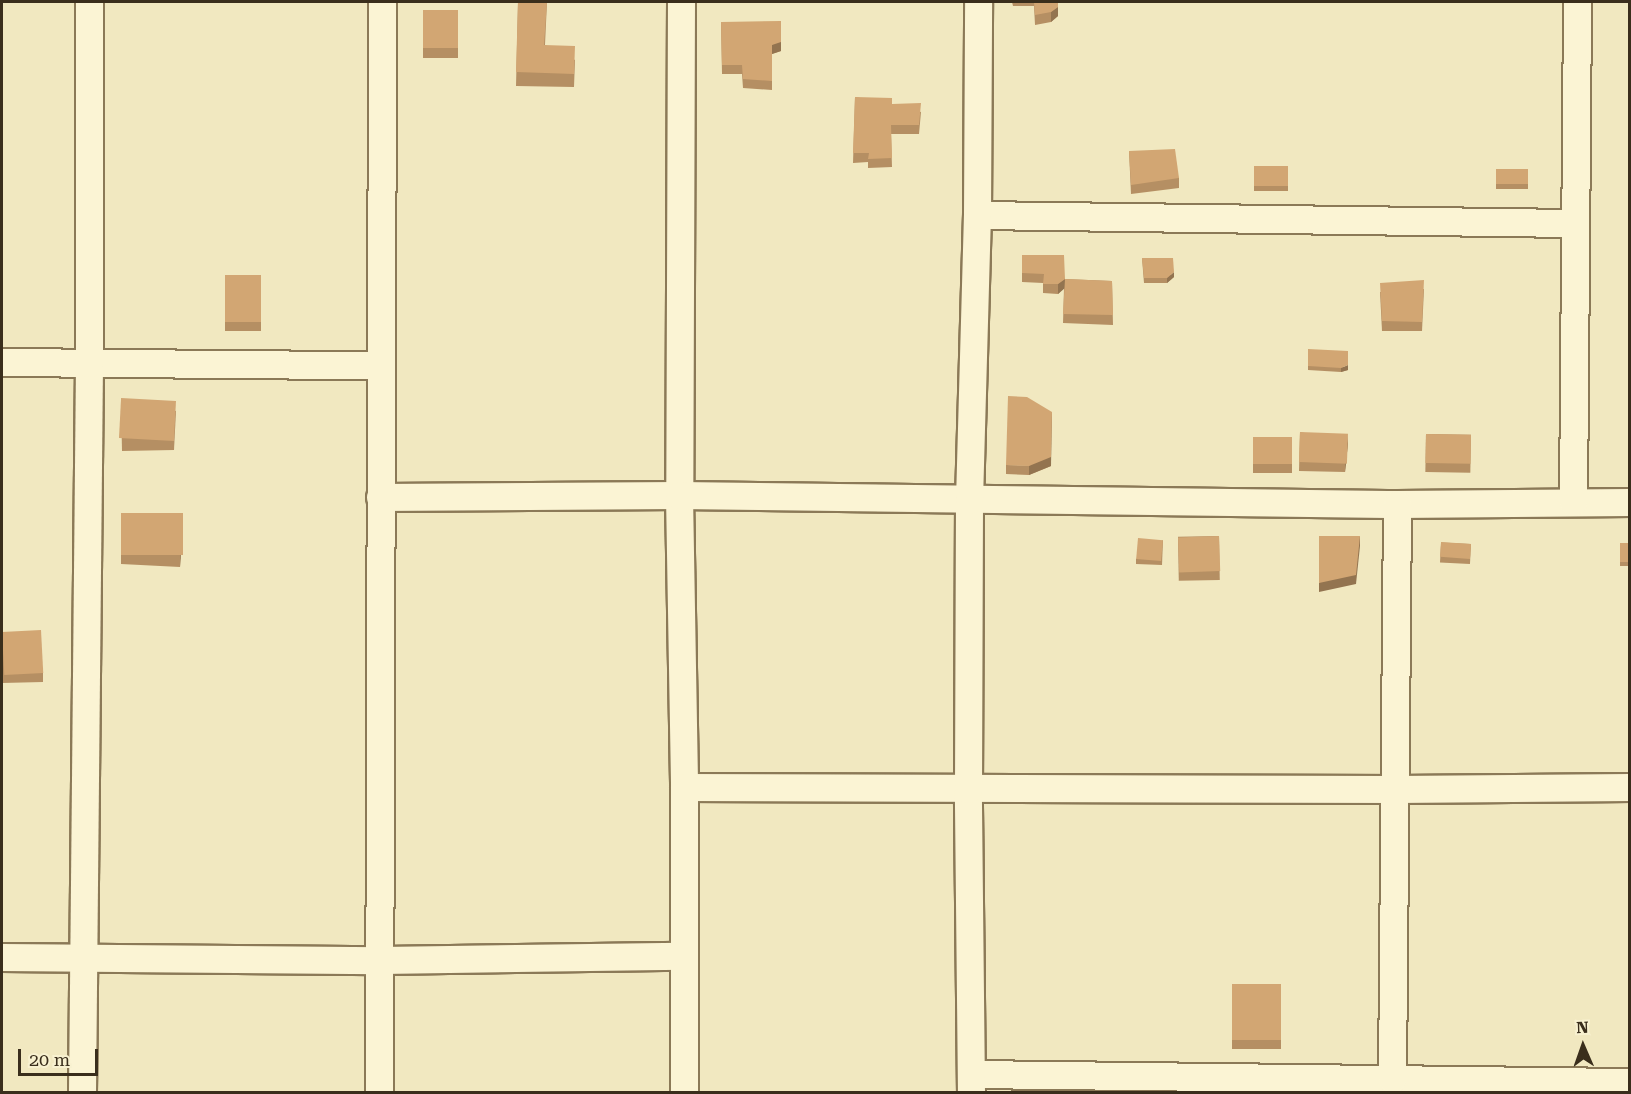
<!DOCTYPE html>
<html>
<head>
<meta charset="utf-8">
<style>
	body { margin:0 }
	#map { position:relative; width:1631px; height:1094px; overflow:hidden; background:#f1e8c0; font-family:"Roboto Serif",serif }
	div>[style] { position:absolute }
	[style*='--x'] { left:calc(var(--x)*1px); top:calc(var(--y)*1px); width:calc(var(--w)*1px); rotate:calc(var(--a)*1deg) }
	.roads { filter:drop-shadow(2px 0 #8b7957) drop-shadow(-2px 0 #8b7957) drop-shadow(0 2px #8b7957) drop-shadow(0 -2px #8b7957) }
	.minor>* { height:27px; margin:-13.5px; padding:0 13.5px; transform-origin:13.5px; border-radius:13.5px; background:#fbf4d4 }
	.wall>* { inset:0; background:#b58f63; transform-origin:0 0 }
	.shaded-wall>* { inset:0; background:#937450 }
	.building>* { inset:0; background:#d2a673; transform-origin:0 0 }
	span { translate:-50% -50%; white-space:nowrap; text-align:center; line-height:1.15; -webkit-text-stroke:4.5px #f8f1d0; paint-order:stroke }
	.frame { position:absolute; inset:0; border:3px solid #3a2e1c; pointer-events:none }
	.north { position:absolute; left:1553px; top:1016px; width:60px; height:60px; -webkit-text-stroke:4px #f8f1d0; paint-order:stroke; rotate:358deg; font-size:16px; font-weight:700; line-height:24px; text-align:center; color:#3a2e1c }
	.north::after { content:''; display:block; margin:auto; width:21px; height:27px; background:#3a2e1c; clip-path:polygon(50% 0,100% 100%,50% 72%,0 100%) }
	.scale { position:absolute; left:18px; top:1049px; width:80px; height:27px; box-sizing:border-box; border:3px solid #3a2e1c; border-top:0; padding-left:8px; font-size:18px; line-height:21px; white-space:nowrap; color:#3a2e1c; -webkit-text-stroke:4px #f8f1d0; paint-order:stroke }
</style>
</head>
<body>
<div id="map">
	<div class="roads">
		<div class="minor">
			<i style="--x:681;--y:2;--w:493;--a:90.2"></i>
			<i style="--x:679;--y:495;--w:292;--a:89"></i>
			<i style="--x:684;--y:787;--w:305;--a:90"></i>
			<i style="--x:977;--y:215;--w:598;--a:0.77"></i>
			<i style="--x:2;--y:362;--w:377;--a:0.5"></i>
			<i style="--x:380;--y:497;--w:299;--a:-0.4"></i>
			<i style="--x:679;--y:495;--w:718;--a:0.72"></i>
			<i style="--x:1397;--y:504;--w:233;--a:-0.5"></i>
			<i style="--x:1573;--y:502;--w:500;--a:-89.54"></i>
			<i style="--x:684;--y:787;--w:712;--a:0.16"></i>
			<i style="--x:1396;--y:789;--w:234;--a:-0.5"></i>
			<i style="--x:2;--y:957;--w:379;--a:0.5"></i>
			<i style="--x:381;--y:960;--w:301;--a:-0.8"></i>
			<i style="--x:971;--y:1074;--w:659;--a:0.7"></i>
			<i style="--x:1392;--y:1079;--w:575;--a:-89.5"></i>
			<i style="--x:82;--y:1092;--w:729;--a:-89.45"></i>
			<i style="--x:89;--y:363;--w:361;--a:-90"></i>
			<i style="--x:379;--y:1092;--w:1090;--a:-89.84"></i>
			<i style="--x:971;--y:1092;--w:303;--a:-90.6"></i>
			<i style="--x:968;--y:789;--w:289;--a:-89.8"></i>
			<i style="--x:969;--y:500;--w:285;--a:-88.4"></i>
			<i style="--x:977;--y:215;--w:213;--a:-89.7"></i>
		</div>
	</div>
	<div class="wall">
		<i style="clip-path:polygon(518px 2px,547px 2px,545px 45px,575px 60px,574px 87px,516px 86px)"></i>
		<i style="clip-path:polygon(1012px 2px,1058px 2px,1058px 16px,1051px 22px,1035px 25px,1034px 6px,1013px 6px)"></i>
		<i style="left:423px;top:10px;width:35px;height:48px"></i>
		<i style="clip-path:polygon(721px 22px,781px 51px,772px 54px,772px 90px,743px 88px,742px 74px,722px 74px)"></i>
		<i style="clip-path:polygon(855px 97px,892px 104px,921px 112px,919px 134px,891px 134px,892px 167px,868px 168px,868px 162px,853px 163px)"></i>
		<i style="clip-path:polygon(1129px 151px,1179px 178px,1179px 188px,1131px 194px)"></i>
		<i style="left:1288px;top:166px;width:25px;height:34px;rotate:90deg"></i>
		<i style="left:1528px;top:169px;width:20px;height:32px;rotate:90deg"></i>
		<i style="clip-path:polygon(1022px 255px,1065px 279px,1112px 281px,1113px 325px,1063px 323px,1064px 288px,1058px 294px,1043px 293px,1043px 283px,1022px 282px)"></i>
		<i style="clip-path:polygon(1142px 258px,1174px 277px,1167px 283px,1144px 283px)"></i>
		<i style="left:225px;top:275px;width:36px;height:56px"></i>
		<i style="clip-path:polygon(1424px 289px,1422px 331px,1382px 331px,1380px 292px)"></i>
		<i style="clip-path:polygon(1308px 349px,1348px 370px,1341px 372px,1308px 370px)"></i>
		<i style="clip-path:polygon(121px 403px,176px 411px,174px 450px,122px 451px)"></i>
		<i style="clip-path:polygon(1300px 432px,1348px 443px,1345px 472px,1299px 471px)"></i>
		<i style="left:1426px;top:434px;width:45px;height:38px;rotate:1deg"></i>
		<i style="left:1292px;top:437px;width:36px;height:39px;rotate:90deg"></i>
		<i style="clip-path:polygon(1006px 465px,1051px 466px,1029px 475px,1006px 474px)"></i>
		<i style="clip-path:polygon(121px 513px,183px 522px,180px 567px,121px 564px)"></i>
		<i style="left:1219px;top:536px;width:44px;height:41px;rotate:89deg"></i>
		<i style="clip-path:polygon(1163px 540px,1162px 565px,1136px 564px,1136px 559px)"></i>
		<i style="left:1620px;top:543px;width:9px;height:23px"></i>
		<i style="left:1471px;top:544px;width:20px;height:30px;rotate:93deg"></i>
		<i style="clip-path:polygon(2px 631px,43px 673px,43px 682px,2px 683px)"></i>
		<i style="left:1281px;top:984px;width:65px;height:49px;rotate:90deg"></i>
	</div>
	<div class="shaded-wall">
		<i style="clip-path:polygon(1058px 7px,1058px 16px,1051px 22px,1051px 12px)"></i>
		<i style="clip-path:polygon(781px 21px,781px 51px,772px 54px,772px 90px,772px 45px)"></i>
		<i style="clip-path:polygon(1174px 272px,1174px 277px,1167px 283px,1167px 278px)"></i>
		<i style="clip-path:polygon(1065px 279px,1065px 288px,1058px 294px,1058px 284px)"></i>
		<i style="clip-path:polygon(1348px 365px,1348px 370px,1341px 372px,1341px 368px)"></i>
		<i style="clip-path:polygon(1052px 412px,1051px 466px,1029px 475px,1029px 466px)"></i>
		<i style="clip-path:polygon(1348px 434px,1348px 443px,1345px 472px,1345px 463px)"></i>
		<i style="clip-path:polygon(183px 513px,183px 522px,180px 567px,180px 558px)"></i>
		<i style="clip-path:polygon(1360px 536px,1360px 546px,1356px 584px,1319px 592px,1319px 583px)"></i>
	</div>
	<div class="building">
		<i style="clip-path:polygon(518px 2px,547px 2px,544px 45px,575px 46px,574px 74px,516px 72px)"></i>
		<i style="clip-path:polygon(1034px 2px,1058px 2px,1058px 7px,1051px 12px,1035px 15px)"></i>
		<i style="left:423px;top:10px;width:35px;height:38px"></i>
		<i style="clip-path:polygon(781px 21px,781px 42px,772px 45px,772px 81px,743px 79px,742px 65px,722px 65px,721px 22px)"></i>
		<i style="clip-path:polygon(855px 97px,892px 98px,892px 104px,921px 103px,919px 125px,891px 125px,892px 158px,868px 159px,869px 153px,853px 153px)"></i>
		<i style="clip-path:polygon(1175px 149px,1179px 178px,1131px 185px,1129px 151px)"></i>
		<i style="left:1288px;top:166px;width:20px;height:34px;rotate:90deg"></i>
		<i style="left:1528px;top:169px;width:15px;height:32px;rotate:90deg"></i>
		<i style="clip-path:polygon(1022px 255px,1064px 255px,1065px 279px,1112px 281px,1113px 315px,1063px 314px,1065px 279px,1058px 284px,1043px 284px,1044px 274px,1022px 273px)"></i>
		<i style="clip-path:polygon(1142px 258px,1173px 258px,1174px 272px,1167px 278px,1144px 278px)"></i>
		<i style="left:225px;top:275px;width:36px;height:47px"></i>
		<i style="clip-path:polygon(1424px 280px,1422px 322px,1382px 321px,1380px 283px)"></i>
		<i style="clip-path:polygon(1308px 349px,1348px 351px,1348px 365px,1341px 368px,1308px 366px)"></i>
		<i style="clip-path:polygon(1008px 396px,1027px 397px,1052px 412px,1051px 457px,1029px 466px,1006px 465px)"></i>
		<i style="left:176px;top:401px;width:40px;height:55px;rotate:93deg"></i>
		<i style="left:1300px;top:432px;width:48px;height:30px;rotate:2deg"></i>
		<i style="left:1426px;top:434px;width:45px;height:29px;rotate:1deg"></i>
		<i style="left:1292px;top:437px;width:27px;height:39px;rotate:90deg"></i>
		<i style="left:121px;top:513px;width:62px;height:42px"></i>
		<i style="left:1219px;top:536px;width:35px;height:41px;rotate:88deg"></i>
		<i style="clip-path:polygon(1319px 536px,1360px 536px,1356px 575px,1319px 583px)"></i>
		<i style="left:1138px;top:538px;width:25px;height:21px;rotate:5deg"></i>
		<i style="left:1620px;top:543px;width:9px;height:19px"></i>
		<i style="left:1471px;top:544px;width:15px;height:30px;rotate:94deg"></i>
		<i style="left:41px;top:630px;width:43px;height:39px;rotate:87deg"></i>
		<i style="left:1281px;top:984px;width:56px;height:49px;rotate:90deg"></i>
	</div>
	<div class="frame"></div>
	<div class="north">N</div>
	<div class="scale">20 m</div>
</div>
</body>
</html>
